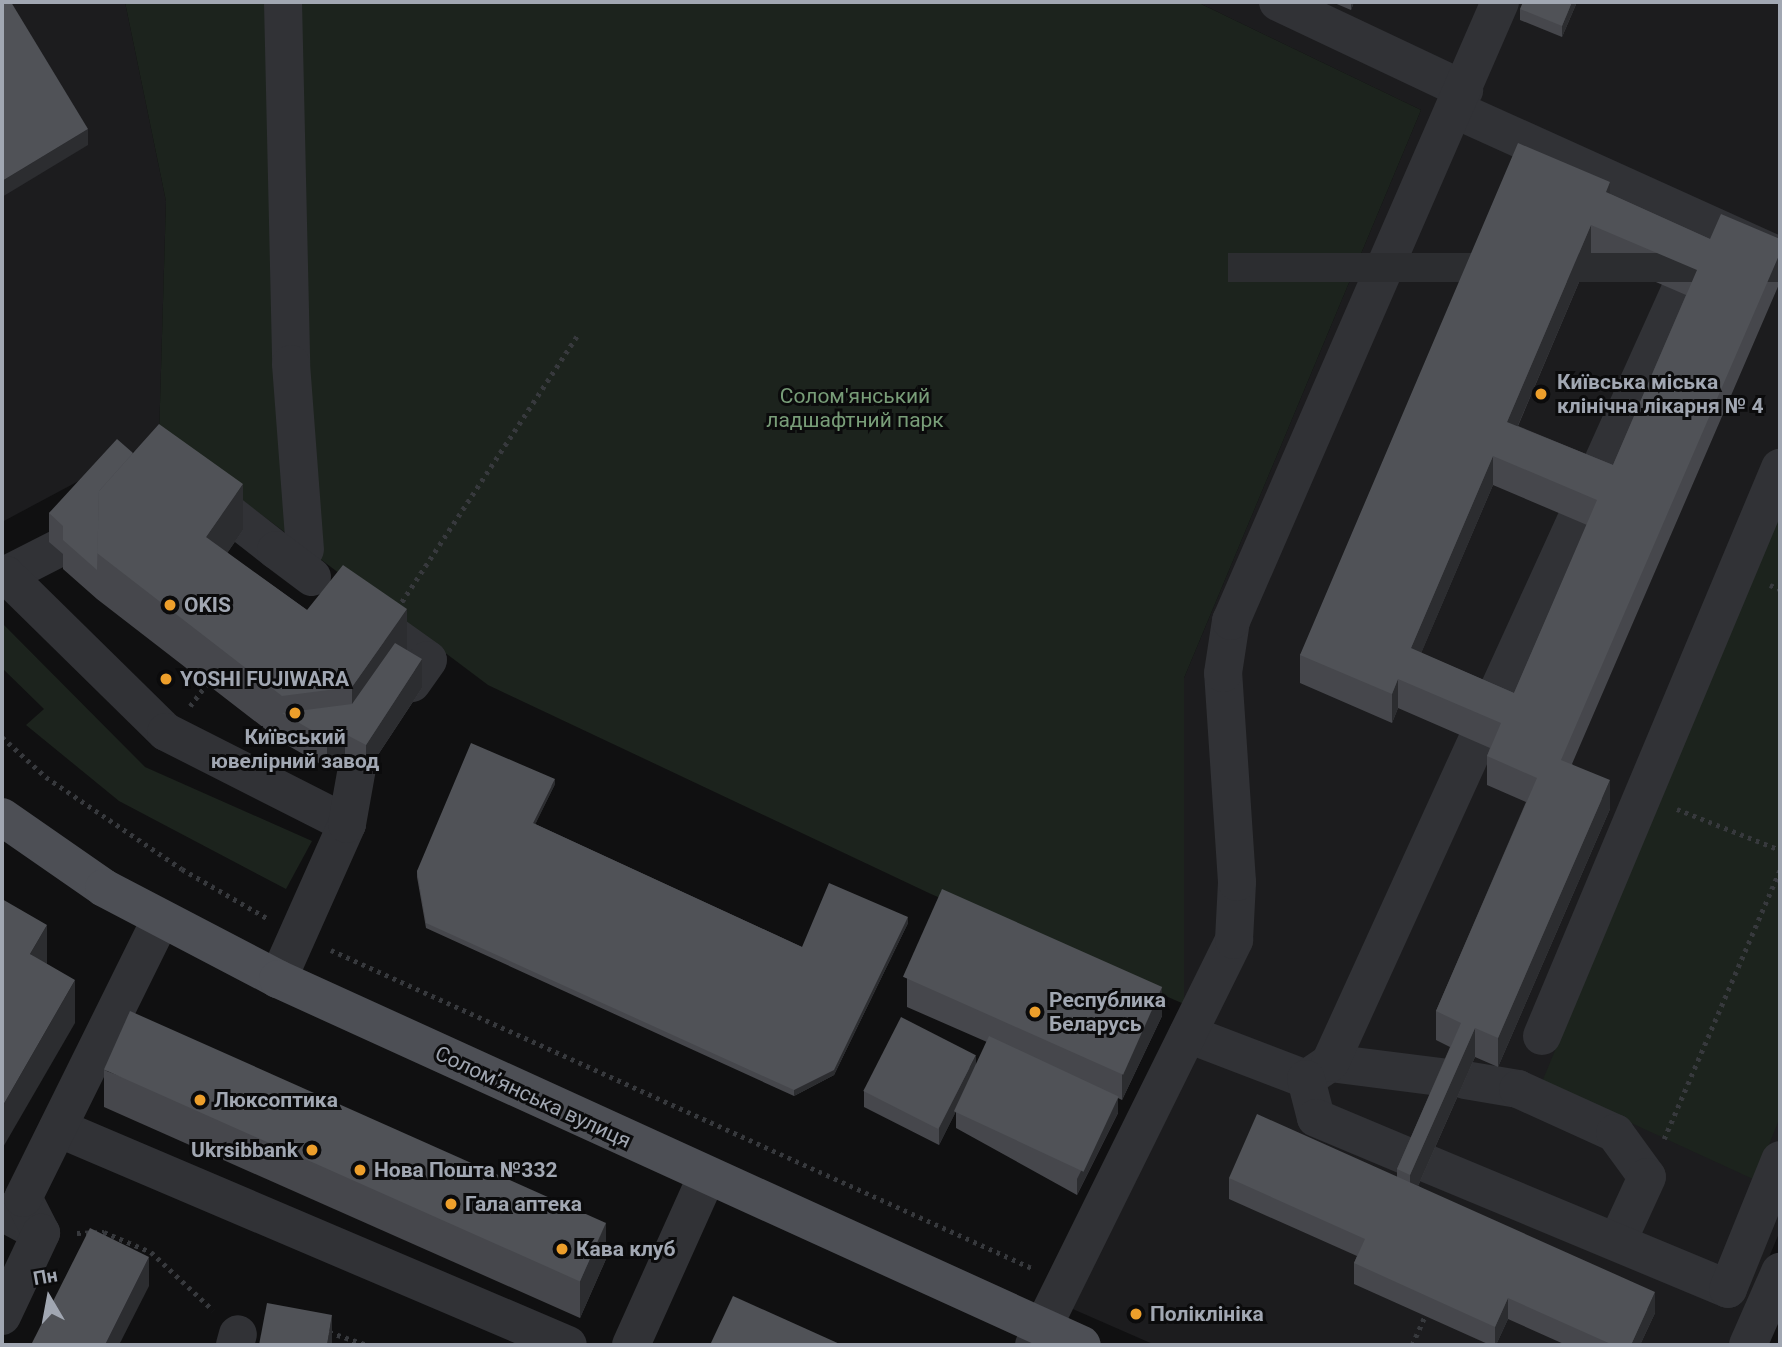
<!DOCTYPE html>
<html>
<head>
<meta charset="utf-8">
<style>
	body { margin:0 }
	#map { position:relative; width:1782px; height:1347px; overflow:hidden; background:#101011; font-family:Roboto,sans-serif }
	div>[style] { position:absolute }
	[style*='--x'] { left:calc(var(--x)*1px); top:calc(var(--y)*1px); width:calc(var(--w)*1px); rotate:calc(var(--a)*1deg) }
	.built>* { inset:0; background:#1c1c1e }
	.green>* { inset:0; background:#1c231d }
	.path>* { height:4.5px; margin-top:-2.25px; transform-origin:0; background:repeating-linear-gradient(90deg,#37393d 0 3.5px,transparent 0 8.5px) }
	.minor>* { height:38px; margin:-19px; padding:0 19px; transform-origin:19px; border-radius:19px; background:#313236 }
	.major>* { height:38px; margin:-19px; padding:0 19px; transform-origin:19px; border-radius:19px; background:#4d4f55 }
	.path-bridge>* { height:4.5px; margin-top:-2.25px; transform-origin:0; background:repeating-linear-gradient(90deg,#37393d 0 3.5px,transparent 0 8.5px) }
	.minor-bridge>* { height:38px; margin:-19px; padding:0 19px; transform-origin:19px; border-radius:19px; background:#313236 }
	.wall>* { inset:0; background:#46474c }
	.shaded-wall>* { inset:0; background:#2c2d30; transform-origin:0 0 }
	.building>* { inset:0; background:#505257; transform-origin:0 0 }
	.dots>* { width:19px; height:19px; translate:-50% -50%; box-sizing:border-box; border:4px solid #0b0b0c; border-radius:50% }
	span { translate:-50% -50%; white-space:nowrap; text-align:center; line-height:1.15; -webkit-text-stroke:6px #0b0b0c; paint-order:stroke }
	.poi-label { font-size:21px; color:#a1a7b2; font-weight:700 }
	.left { translate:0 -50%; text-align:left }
	.right { translate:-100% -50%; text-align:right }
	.park-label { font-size:21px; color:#789d78 }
	.street-label { font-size:21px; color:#a1a7b2 }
	.frame { position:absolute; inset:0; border:4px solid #a1a7b2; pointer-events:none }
	.north { position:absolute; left:14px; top:1263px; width:70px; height:70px; -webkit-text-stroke:5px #0b0b0c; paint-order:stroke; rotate:350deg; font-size:19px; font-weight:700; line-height:28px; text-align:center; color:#a1a7b2 }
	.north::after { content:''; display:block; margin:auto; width:24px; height:32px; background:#a1a7b2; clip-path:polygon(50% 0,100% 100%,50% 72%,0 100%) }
</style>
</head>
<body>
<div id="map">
	<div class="built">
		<i style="clip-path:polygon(2px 2px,125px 2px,166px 201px,159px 438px,2px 522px)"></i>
		<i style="clip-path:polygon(1197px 2px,1780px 2px,1780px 1231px,1732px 1345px,1155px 1345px,1043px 1296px,1184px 1004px,1184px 678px,1421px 110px)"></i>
	</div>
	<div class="green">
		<i style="clip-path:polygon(125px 2px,1197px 2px,1421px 110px,1184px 678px,1184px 1004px,931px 894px,488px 685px,159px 438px,166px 201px)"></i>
		<i style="clip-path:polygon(1780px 503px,1780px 1117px,1755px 1180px,1542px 1082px)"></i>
		<i style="clip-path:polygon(2px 623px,145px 767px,312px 841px,286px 889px,119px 801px,26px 725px,44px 709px,2px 668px)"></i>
	</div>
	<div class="path">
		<i style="--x:1770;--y:585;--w:11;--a:22"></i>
		<i style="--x:190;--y:706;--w:26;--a:-53"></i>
		<i style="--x:2;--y:737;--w:59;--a:42.3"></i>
		<i style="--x:46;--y:777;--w:164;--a:34.1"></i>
		<i style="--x:182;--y:869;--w:98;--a:30"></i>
		<i style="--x:1677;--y:809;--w:111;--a:21.7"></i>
		<i style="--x:331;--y:950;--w:772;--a:24.41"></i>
		<i style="--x:1664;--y:1139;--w:293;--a:-66.7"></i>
		<i style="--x:77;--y:1233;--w:27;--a:-2"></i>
		<i style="--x:104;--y:1232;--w:51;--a:23.1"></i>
		<i style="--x:151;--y:1252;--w:85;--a:43.1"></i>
		<i style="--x:329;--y:1332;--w:40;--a:18.9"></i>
		<i style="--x:1412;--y:1345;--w:32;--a:-66"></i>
	</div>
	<div class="minor">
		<i style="--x:283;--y:2;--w:362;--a:88.7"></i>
		<i style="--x:291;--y:364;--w:186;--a:85.7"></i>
		<i style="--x:1278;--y:2;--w:206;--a:25.3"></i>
		<i style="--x:1456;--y:110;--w:355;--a:24.3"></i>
		<i style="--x:1592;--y:486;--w:213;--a:-65.8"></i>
		<i style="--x:203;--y:493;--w:93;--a:38"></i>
		<i style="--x:6;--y:575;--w:57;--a:-27"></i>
		<i style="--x:2;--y:578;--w:5;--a:-37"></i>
		<i style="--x:6;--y:575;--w:224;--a:44.5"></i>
		<i style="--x:166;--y:732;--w:203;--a:26.9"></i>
		<i style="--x:347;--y:824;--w:170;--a:114"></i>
		<i style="--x:365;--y:615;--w:77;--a:35.5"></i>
		<i style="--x:428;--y:660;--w:28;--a:125"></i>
		<i style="--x:1489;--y:711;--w:210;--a:-65.5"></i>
		<i style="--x:347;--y:824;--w:57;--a:-79.9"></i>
		<i style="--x:1188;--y:1034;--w:126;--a:20.9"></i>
		<i style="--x:1542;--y:1036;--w:616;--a:-67.27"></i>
		<i style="--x:1330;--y:1063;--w:120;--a:7.2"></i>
		<i style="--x:1306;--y:1079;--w:29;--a:-34"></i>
		<i style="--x:1330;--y:1063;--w:353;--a:-65.5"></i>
		<i style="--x:1306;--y:1079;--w:40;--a:75.6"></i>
		<i style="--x:1316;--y:1118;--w:106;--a:22.7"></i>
		<i style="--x:1465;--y:1080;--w:54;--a:9.6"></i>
		<i style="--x:1518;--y:1089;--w:107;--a:24.4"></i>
		<i style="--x:1615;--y:1133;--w:54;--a:54"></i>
		<i style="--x:1647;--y:1177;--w:69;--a:114.7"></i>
		<i style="--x:58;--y:1128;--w:554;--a:23.05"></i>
		<i style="--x:1428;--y:1164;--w:325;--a:22.6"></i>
		<i style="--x:1728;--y:1289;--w:139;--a:-68"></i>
		<i style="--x:2;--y:1212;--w:44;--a:28.3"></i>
		<i style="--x:41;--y:1233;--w:39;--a:-117"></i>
		<i style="--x:23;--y:1198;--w:311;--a:-63.7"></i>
		<i style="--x:2;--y:1316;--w:92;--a:-64.8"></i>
		<i style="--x:235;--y:1345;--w:11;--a:-75"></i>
		<i style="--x:631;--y:1345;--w:183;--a:-65.8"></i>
		<i style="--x:1034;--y:1345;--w:452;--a:-63.7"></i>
		<i style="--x:1234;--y:940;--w:58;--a:-87"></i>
		<i style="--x:1237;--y:882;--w:209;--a:-93.8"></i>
		<i style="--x:1223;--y:673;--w:53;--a:-81.3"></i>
		<i style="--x:1231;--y:621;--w:675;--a:-66.51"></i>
		<i style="--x:1748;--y:1345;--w:80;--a:-66.3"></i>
	</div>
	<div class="major">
		<i style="--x:2;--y:817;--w:124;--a:34.8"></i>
		<i style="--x:104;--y:888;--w:196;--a:27.6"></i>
		<i style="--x:278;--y:979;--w:883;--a:24.48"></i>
	</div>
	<div class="path-bridge">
		<i style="--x:397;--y:609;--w:329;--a:-56.6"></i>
	</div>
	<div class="minor-bridge">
		<i style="--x:276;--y:550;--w:45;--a:36.9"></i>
	</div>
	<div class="wall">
		<i style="clip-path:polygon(1332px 2px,1354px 2px,1351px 10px)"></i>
		<i style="clip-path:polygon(1577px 2px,1562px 37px,1520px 20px,1520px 9px)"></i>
		<i style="clip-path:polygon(evenodd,1610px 194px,1710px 239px,1780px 253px,1780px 282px,1572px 764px,1610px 809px,1498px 1067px,1475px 1057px,1418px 1186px,1655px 1313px,1640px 1345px,1566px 1345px,1508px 1319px,1496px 1345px,1490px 1345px,1354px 1284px,1354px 1263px,1357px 1256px,1229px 1199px,1229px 1178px,1397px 1177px,1397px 1169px,1450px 1047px,1436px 1040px,1436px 1011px,1526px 802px,1487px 785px,1487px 756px,1490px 748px,1398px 708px,1392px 723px,1300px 683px,1300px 655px,1610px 194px,1591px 254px,1686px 295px,1613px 465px,1518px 426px,1591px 254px,1610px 194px,1493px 485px,1587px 525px,1514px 693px,1421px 653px,1493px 485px)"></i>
		<i style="clip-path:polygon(133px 453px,243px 530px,227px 553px,307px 610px,407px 650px,422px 688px,366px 773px,345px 763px,327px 768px,282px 742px,97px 599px,63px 569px,63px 554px,49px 542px,49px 513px)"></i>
		<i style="clip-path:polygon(555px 784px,535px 824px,802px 947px,908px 923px,834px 1075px,794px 1096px,426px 928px,417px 877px,417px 871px)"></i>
		<i style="clip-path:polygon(907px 978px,1162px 1016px,1122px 1100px,1118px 1098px,1118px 1113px,1077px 1195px,956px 1128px,956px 1111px,939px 1145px,864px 1107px,864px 1091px,976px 1066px,987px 1042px,907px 1007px)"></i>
		<i style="clip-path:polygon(104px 1070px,606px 1259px,580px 1318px,104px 1107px)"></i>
	</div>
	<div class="shaded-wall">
		<i style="clip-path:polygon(1351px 2px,1354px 2px,1351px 10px)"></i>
		<i style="clip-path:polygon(1572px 2px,1577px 2px,1562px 37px,1562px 26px)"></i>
		<i style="clip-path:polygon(88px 129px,88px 145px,2px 197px,2px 181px)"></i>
		<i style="clip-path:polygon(1610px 182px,1610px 211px,1606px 192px)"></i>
		<i style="clip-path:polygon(1591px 225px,1591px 254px,1507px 451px,1507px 422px)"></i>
		<i style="left:1780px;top:253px;width:29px;height:552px;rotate:90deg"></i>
		<i style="clip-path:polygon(1493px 456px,1493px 485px,1411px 677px,1411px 648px)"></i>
		<i style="clip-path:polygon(243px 484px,243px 530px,206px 584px,206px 537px)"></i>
		<i style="clip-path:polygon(407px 609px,407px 655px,352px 733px,352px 687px)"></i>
		<i style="clip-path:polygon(422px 659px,422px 688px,366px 773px,366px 745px)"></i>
		<i style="clip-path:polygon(1398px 679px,1398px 708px,1392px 723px,1392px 694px)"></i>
		<i style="clip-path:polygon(345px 734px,345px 763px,327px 768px,327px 739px)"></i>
		<i style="clip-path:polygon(555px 779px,555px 784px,533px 829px,533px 823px)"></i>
		<i style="clip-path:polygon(1610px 780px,1610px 809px,1498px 1067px,1498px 1038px)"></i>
		<i style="clip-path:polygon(908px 917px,908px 923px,834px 1075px,794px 1096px,794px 1090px)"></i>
		<i style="clip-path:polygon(47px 925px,47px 967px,30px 954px)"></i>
		<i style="clip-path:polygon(75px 980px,75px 1023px,2px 1149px,2px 1107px)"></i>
		<i style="clip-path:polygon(1162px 987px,1162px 1016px,1122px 1100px,1122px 1071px)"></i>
		<i style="clip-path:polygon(1475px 1028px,1475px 1057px,1410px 1204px,1410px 1175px)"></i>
		<i style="clip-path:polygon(976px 1055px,976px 1072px,939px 1145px,939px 1128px)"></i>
		<i style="clip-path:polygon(1118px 1097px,1118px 1113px,1077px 1195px,1077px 1179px)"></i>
		<i style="clip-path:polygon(606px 1222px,606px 1259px,580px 1318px,580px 1281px)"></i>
		<i style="clip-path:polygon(149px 1257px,149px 1286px,119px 1345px,105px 1345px)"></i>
		<i style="clip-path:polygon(1655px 1292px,1655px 1313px,1640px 1345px,1631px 1345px)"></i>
		<i style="clip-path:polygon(1508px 1298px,1508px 1319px,1496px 1345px,1495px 1345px,1495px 1327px)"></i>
		<i style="clip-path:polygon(332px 1315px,332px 1345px,327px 1345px)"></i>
	</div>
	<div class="building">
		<i style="clip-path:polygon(2px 2px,11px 2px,88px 129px,2px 181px)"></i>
		<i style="clip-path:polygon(1523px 2px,1572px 2px,1562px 26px,1520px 9px)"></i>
		<i style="clip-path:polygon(evenodd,1518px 143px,1610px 182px,1606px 192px,1710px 239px,1721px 214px,1780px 239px,1780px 253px,1561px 760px,1610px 780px,1498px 1038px,1475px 1028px,1410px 1175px,1397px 1169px,1461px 1023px,1436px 1011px,1537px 778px,1487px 756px,1501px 723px,1398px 679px,1392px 694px,1300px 655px,1518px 143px,1591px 225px,1697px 270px,1613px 465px,1507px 422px,1591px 225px,1518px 143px,1493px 456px,1597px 500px,1514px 693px,1411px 648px,1493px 456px)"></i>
		<i style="clip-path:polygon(159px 424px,243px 484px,206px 537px,307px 610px,343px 565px,407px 609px,352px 687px,282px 696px,97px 553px,99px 491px)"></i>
		<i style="clip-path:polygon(117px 439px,133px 453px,99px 491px,97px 570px,63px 540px,63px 526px,49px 513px)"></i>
		<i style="clip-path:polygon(395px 643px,422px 659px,366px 745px,345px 734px,327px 739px,282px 713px,352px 704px)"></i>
		<i style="clip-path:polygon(471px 743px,555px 779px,533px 823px,802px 947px,829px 883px,908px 917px,834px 1070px,794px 1090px,426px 923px,417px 871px)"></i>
		<i style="left:942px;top:889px;width:241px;height:96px;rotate:24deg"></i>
		<i style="clip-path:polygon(2px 899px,47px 925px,30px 954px,75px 980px,2px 1107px)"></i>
		<i style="left:130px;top:1011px;width:521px;height:64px;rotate:24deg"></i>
		<i style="left:901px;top:1017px;width:84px;height:83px;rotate:27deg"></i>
		<i style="left:989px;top:1036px;width:143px;height:83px;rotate:25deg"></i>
		<i style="clip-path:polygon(1257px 1114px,1655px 1292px,1631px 1345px,1613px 1345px,1508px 1298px,1495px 1327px,1354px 1263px,1365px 1239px,1229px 1178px)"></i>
		<i style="clip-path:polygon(90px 1228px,149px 1257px,105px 1345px,31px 1345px)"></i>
		<i style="clip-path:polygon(733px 1296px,842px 1345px,710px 1345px)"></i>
		<i style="clip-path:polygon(267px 1303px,332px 1315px,327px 1345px,259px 1345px)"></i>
	</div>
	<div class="dots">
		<i style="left:1541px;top:394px;background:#ed9f2b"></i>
		<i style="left:170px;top:605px;background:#ed9f2b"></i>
		<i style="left:166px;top:679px;background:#ed9f2b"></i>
		<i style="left:295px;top:713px;background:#ed9f2b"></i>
		<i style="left:1035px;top:1012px;background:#ed9f2b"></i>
		<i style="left:200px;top:1100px;background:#ed9f2b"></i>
		<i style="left:312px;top:1150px;background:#ed9f2b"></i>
		<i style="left:360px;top:1170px;background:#ed9f2b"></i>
		<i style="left:451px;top:1204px;background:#ed9f2b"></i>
		<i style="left:562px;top:1249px;background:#ed9f2b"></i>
		<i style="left:1136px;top:1314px;background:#ed9f2b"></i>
	</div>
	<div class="poi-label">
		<span class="left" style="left:1557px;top:394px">Київська міська<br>клінічна лікарня № 4</span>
		<span class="left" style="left:184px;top:605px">OKIS</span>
		<span class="left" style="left:180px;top:679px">YOSHI FUJIWARA</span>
		<span style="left:295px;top:749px">Київський<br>ювелірний завод</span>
		<span class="left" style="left:1049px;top:1012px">Республика<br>Беларусь</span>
		<span class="left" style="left:214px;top:1100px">Люксоптика</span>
		<span class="right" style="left:298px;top:1150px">Ukrsibbank</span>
		<span class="left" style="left:374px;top:1170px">Нова Пошта №332</span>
		<span class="left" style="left:465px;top:1204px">Гала аптека</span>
		<span class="left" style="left:576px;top:1249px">Кава клуб</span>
		<span class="left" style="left:1150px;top:1314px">Поліклініка</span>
	</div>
	<div class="park-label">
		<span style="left:855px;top:408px">Солом'янський<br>ладшафтний парк</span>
	</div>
	<div class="street-label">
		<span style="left:533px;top:1097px;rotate:25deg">Соломʼянська вулиця</span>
	</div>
	<div class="frame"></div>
	<div class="north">Пн</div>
</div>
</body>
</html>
